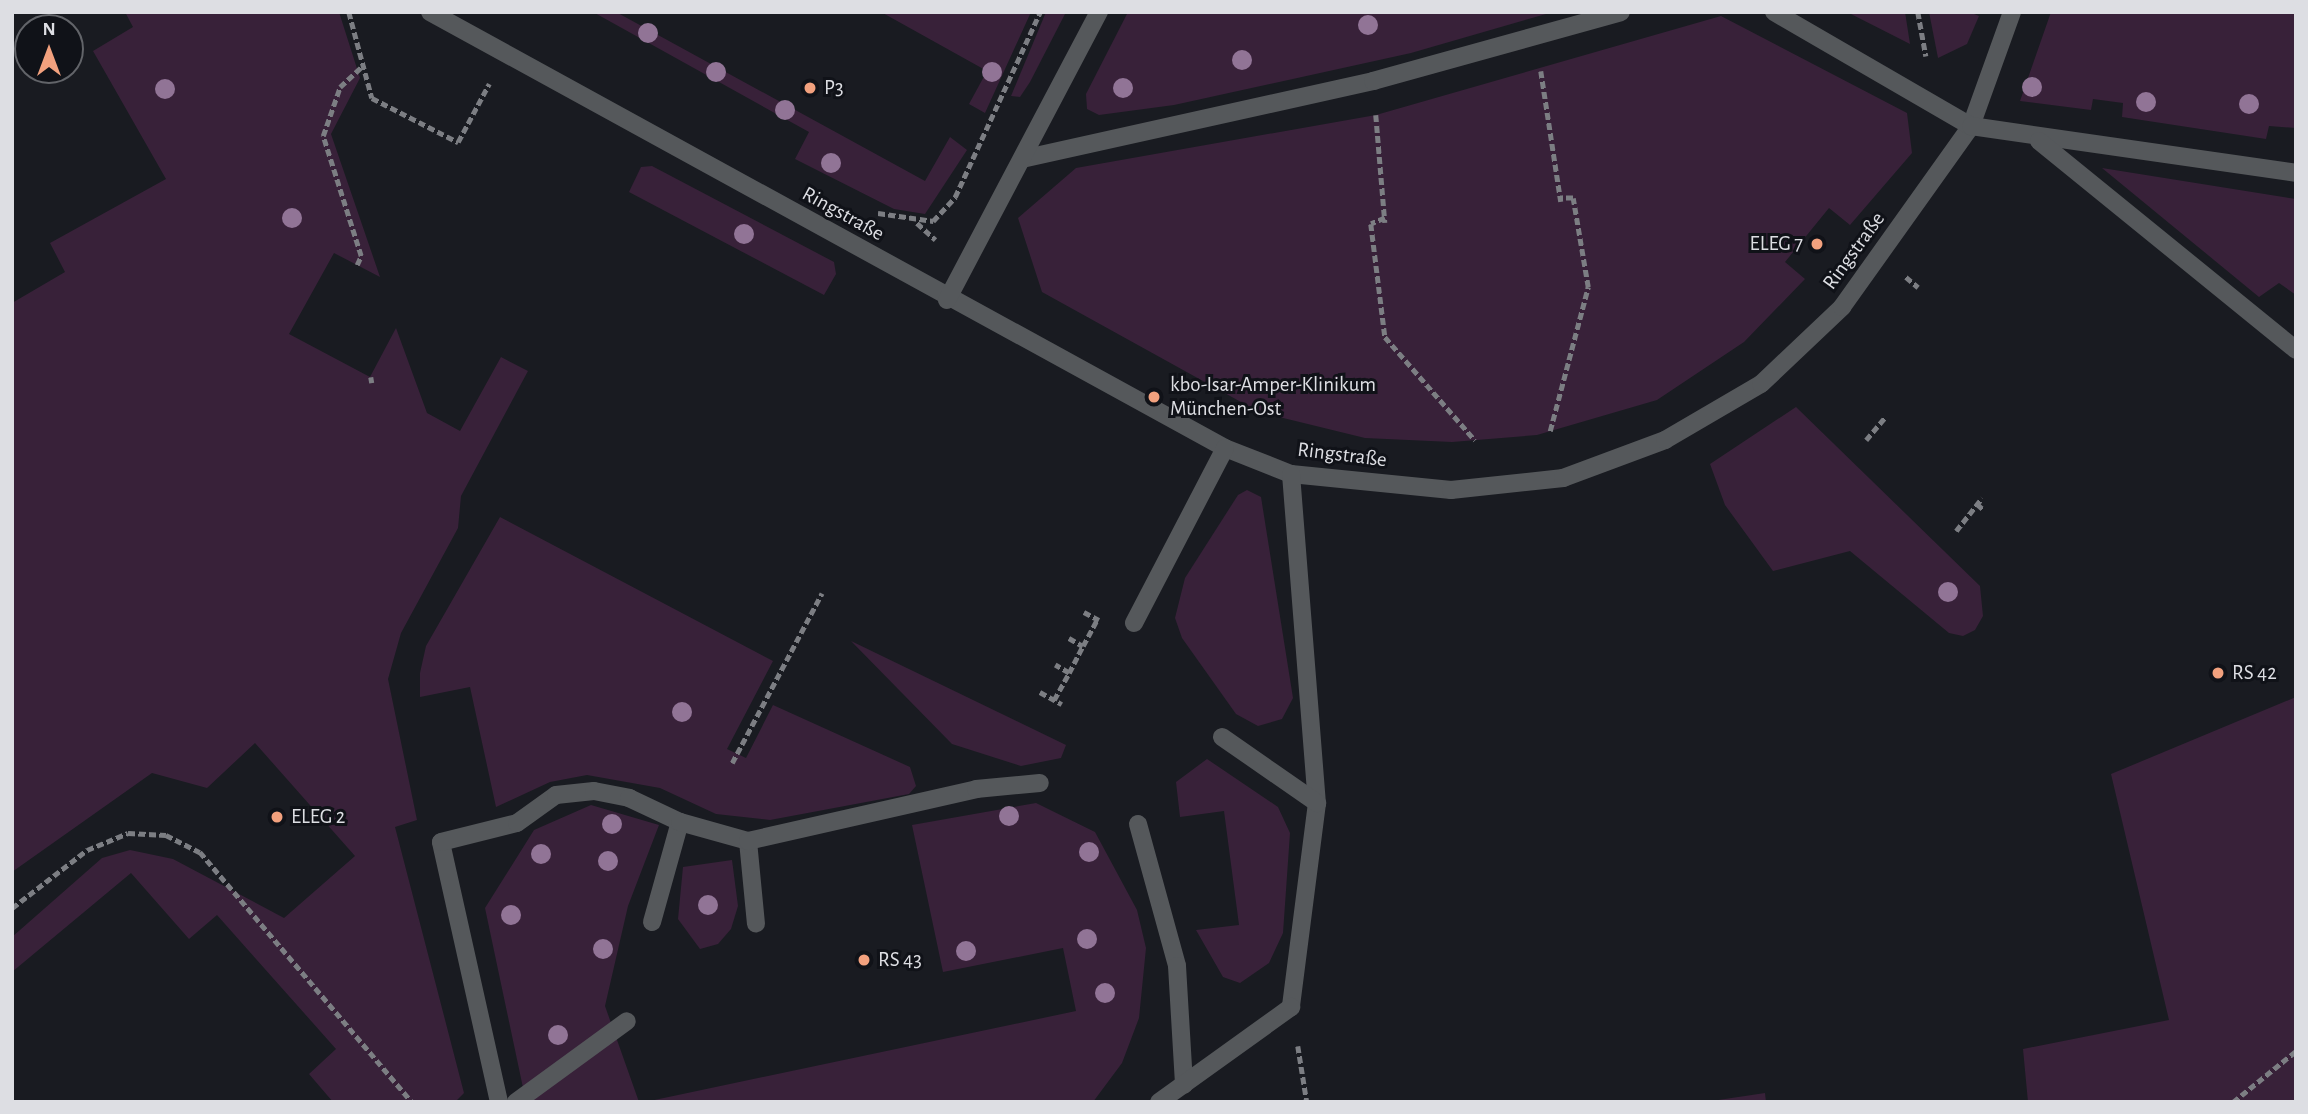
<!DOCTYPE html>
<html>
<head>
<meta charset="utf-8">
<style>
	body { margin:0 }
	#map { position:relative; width:2308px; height:1114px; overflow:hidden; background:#191b21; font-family:"Alegreya Sans",sans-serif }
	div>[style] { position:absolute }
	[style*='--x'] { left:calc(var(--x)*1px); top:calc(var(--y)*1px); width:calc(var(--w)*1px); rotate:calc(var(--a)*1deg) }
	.green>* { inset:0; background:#382139 }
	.path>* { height:4.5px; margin-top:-2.25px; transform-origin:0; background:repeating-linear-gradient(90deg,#7c7e83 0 7px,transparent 0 10.5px) }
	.service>* { height:18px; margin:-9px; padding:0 9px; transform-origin:9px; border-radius:9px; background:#55585b }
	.minor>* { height:18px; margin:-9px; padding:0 9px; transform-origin:9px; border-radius:9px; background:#55585b }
	.trees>* { width:20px; height:20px; margin:-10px; border-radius:50%; background:#917496 }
	.dots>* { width:19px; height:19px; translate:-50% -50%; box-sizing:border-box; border:4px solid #101218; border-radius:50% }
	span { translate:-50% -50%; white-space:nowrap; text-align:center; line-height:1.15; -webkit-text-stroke:6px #101218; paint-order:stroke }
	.poi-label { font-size:21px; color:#dddee3 }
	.left { translate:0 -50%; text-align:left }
	.right { translate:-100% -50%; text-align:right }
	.street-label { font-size:21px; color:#dddee3 }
	.frame { position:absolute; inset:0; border:14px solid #dddee3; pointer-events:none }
	.north { position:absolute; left:14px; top:14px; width:70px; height:70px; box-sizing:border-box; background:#101218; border:2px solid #626469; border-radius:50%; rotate:0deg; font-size:19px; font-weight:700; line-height:28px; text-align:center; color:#dddee3 }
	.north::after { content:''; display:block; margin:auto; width:24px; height:32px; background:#f2a17e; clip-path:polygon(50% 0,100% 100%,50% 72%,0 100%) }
</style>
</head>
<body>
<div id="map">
	<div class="green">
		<i style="clip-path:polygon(125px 12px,339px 12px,360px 78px,331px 134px,380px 277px,334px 253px,289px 334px,370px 377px,396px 328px,427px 413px,460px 431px,501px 357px,528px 371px,461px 496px,458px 528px,401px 633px,388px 679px,417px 820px,395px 827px,464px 1093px,455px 1102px,333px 1102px,309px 1074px,336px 1049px,217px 915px,189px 939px,131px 873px,12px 972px,12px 937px,102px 858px,130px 850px,173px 859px,284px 918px,355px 856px,255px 743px,207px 788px,152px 773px,12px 872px,12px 303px,65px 272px,50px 243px,166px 179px,93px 51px,133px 27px)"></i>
		<i style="clip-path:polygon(593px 12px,616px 12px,925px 181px,950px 137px,967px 150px,925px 214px,894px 209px,795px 159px,809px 132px)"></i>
		<i style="clip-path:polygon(881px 12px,1031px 12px,985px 113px,969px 104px,987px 71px)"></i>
		<i style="clip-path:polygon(1046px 12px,1066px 12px,1030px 82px,1020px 97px,1011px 96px)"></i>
		<i style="clip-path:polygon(1128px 12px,1553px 12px,1411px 53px,1174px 105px,1099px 115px,1087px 109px,1086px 94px)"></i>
		<i style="clip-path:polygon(1847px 12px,1905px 12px,1910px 44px)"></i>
		<i style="clip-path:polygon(1929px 12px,1969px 12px,1979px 16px,1967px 44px,1938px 58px)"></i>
		<i style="clip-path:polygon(2051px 12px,2296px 12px,2296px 128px,2269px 126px,2266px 139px,2122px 117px,2123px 103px,2093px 99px,2091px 110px,2020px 101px)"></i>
		<i style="clip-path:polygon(1721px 16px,1907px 113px,1912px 153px,1850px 225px,1829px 208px,1785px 262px,1805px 279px,1744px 342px,1657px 400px,1537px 435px,1452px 442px,1365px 438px,1259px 412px,1042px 292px,1018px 218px,1076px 168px,1376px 115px)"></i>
		<i style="clip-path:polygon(652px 166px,834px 262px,836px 274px,824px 295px,629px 192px,641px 167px)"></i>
		<i style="clip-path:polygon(2102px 168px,2296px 199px,2296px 295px,2279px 283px,2259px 297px)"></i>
		<i style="clip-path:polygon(1796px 407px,1980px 586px,1983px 616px,1975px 630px,1963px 636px,1949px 633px,1850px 551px,1773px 571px,1725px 505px,1710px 464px)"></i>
		<i style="clip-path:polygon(1247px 490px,1261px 497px,1293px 698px,1282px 719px,1258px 726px,1236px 714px,1182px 638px,1175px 618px,1185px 578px,1238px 495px)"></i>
		<i style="clip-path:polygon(500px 517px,773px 661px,727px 749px,746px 758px,773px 705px,910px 767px,916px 786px,909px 794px,770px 820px,716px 814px,660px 788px,587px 775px,550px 782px,496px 807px,470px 687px,420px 697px,420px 673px,426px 646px)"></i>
		<i style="clip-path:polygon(851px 641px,1066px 745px,1061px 758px,1021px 766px,952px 744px)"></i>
		<i style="clip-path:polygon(2296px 697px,2296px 1102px,2028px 1102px,2023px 1049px,2169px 1020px,2111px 774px)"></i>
		<i style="clip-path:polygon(1207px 759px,1278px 807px,1290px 833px,1283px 933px,1269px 963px,1240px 983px,1223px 977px,1196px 930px,1239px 925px,1224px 811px,1180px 817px,1176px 782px)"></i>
		<i style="clip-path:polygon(1036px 803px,1095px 832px,1137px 910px,1146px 948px,1139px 1018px,1122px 1063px,1093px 1102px,645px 1102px,1076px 1011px,1063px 948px,943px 972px,912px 825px)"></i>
		<i style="clip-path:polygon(591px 805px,659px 825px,628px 906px,605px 1006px,639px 1102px,526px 1102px,485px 908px,534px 830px)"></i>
		<i style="clip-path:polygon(732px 860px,738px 906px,731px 929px,718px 944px,700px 949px,678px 919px,683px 867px)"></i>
		<i style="clip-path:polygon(1765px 1093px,1766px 1102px,1705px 1102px)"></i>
	</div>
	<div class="path">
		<i style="--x:349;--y:12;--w:89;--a:75"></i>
		<i style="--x:372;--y:98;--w:97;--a:27.1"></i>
		<i style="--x:458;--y:142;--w:66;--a:-61.9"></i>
		<i style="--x:1918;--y:12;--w:45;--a:79.7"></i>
		<i style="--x:1541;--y:71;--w:132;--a:81.3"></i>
		<i style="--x:1376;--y:115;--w:108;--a:85.2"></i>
		<i style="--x:878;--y:213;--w:56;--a:8.3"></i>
		<i style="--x:933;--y:221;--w:33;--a:-47"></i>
		<i style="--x:955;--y:197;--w:204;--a:-65.3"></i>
		<i style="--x:1385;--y:218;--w:15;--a:157"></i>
		<i style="--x:1371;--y:224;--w:114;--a:82.9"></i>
		<i style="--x:1385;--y:337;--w:137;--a:48.9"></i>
		<i style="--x:917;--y:223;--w:25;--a:42"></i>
		<i style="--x:357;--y:265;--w:10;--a:-66"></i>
		<i style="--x:361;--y:256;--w:126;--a:-107.6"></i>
		<i style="--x:323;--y:136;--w:52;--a:-70.9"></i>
		<i style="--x:340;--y:87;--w:33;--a:-43"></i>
		<i style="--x:1906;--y:277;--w:16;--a:40"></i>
		<i style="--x:371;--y:377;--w:6;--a:81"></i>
		<i style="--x:1550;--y:431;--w:149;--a:-75.2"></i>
		<i style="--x:1588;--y:287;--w:90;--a:-99.6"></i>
		<i style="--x:1573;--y:198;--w:13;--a:180"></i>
		<i style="--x:1866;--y:440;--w:31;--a:-50"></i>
		<i style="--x:1977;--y:504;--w:8;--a:40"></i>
		<i style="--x:1956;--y:531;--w:42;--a:-51.8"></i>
		<i style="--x:1084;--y:612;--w:17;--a:28"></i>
		<i style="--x:1069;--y:638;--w:16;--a:30"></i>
		<i style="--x:1083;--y:646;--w:30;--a:-62"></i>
		<i style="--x:1069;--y:673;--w:30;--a:-63"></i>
		<i style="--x:1040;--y:692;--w:25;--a:29"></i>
		<i style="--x:1054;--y:700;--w:31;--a:-61"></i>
		<i style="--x:1069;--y:673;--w:16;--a:-150"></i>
		<i style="--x:732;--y:763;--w:192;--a:-62.1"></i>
		<i style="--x:12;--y:908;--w:95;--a:-37.7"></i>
		<i style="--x:87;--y:850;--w:44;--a:-22.5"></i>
		<i style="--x:128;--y:833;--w:38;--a:3"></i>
		<i style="--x:166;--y:835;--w:38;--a:27"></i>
		<i style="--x:200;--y:852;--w:328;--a:49.7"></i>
		<i style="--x:1298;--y:1046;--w:57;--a:80.9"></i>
		<i style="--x:2233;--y:1102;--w:81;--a:-39"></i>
	</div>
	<div class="service">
		<i style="--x:430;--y:12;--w:907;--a:28.74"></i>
		<i style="--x:1225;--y:448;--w:71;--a:21.5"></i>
		<i style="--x:1291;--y:474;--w:161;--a:5.7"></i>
		<i style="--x:1451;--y:490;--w:113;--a:-6.1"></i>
		<i style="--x:1563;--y:478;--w:109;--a:-20.4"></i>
		<i style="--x:1665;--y:440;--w:111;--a:-30.3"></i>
		<i style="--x:1761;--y:384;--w:112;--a:-43.5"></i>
		<i style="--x:1842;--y:307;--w:222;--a:-54.5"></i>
		<i style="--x:1971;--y:126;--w:121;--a:-70.2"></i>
		<i style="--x:1774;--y:12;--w:228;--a:30.1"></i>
		<i style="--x:1971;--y:126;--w:328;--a:8.2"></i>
		<i style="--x:2039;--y:141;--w:331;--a:39.1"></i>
		<i style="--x:1022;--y:159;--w:360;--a:-12.5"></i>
		<i style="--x:1373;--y:81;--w:257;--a:-15.5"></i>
		<i style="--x:947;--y:300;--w:326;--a:-62.2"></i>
		<i style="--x:1291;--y:474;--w:330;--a:85.5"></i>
		<i style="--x:1317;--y:803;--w:206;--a:97.3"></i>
		<i style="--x:1134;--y:623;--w:197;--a:-62.5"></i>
		<i style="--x:1222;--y:737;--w:116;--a:34.8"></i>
		<i style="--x:1138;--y:824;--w:147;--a:74.6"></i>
		<i style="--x:1177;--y:966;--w:119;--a:86.6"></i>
		<i style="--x:748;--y:841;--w:83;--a:84.5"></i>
		<i style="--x:652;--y:922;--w:104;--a:-74.4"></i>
		<i style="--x:499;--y:1102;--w:266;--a:-102.6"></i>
		<i style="--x:441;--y:842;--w:78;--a:-14"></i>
		<i style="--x:517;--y:823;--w:48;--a:-35.7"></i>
		<i style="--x:556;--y:795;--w:38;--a:-6"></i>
		<i style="--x:594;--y:791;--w:36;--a:11"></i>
		<i style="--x:629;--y:798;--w:56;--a:25.2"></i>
		<i style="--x:680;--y:822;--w:71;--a:15.6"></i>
		<i style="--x:748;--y:841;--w:234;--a:-12.8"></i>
		<i style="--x:976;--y:789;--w:64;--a:-5.4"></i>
		<i style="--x:516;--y:1102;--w:137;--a:-36.1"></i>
	</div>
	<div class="minor">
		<i style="--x:1159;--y:1102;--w:163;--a:-35.7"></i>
	</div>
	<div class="trees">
		<i style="left:1368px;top:25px"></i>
		<i style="left:648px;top:33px"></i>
		<i style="left:1242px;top:60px"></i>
		<i style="left:716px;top:72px"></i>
		<i style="left:992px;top:72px"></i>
		<i style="left:2032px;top:87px"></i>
		<i style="left:1123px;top:88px"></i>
		<i style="left:165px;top:89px"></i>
		<i style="left:2146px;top:102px"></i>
		<i style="left:2249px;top:104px"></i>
		<i style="left:785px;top:110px"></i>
		<i style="left:831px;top:163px"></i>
		<i style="left:292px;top:218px"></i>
		<i style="left:744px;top:234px"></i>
		<i style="left:1948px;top:592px"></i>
		<i style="left:682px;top:712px"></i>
		<i style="left:1009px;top:816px"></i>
		<i style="left:612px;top:824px"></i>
		<i style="left:1089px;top:852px"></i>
		<i style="left:541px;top:854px"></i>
		<i style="left:608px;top:861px"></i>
		<i style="left:708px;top:905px"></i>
		<i style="left:511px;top:915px"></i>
		<i style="left:1087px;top:939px"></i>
		<i style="left:603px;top:949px"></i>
		<i style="left:966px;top:951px"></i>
		<i style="left:1105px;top:993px"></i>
		<i style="left:558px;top:1035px"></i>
	</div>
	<div class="dots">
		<i style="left:810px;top:88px;background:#f2a17e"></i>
		<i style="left:1817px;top:244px;background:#f2a17e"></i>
		<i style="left:1154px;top:397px;background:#f2a17e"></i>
		<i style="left:2218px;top:673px;background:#f2a17e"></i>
		<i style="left:277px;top:817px;background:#f2a17e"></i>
		<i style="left:864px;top:960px;background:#f2a17e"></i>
	</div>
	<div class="poi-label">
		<span class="left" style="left:824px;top:88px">P3</span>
		<span class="right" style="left:1803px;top:244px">ELEG 7</span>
		<span class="left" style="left:1170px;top:397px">kbo-Isar-Amper-Klinikum<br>München-Ost</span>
		<span class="left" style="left:2232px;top:673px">RS 42</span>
		<span class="left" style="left:291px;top:817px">ELEG 2</span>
		<span class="left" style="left:878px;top:960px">RS 43</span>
	</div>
	<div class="street-label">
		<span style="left:843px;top:214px;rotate:29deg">Ringstraße</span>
		<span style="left:1854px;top:251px;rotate:-54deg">Ringstraße</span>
		<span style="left:1342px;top:455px;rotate:7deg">Ringstraße</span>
	</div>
	<div class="frame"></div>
	<div class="north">N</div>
</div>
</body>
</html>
